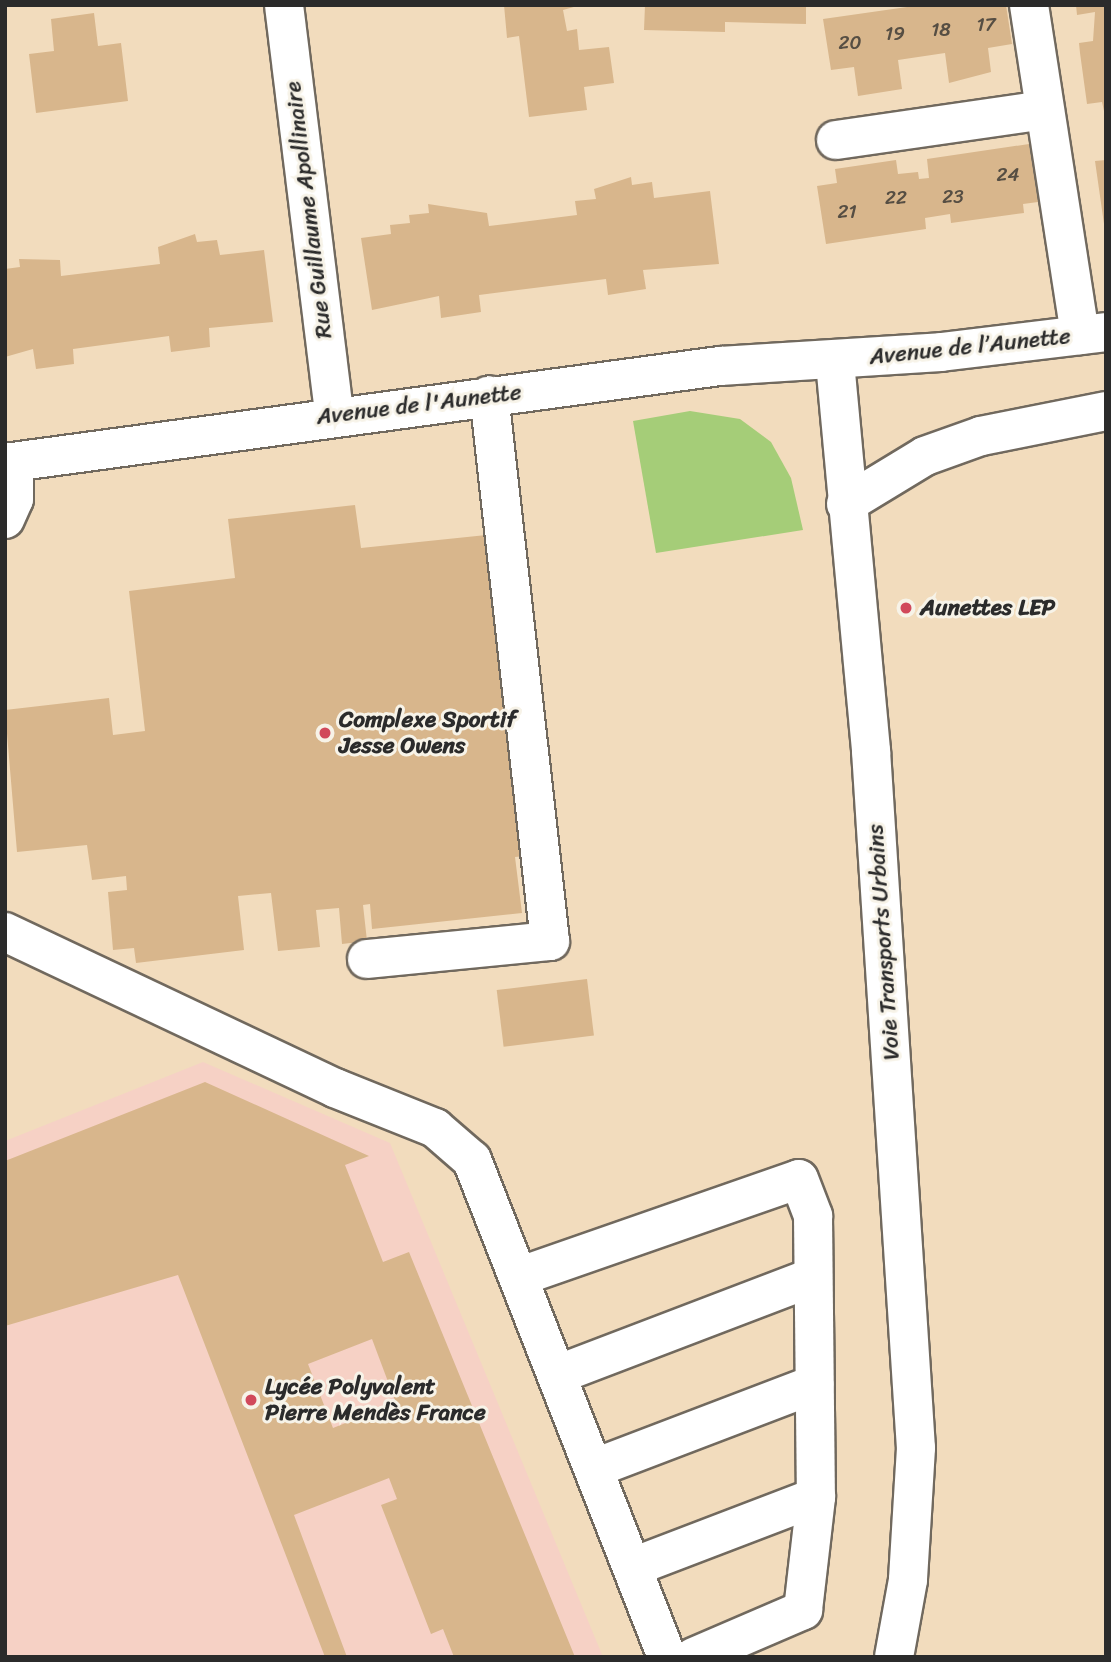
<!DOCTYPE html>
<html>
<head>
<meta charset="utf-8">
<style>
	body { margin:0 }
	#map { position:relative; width:1111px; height:1662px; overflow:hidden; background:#f2dcbd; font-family:Sriracha,sans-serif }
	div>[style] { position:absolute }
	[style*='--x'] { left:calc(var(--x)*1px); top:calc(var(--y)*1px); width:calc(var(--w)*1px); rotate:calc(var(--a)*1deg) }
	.built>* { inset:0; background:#f6d1c5 }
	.green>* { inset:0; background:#a5cd78 }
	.building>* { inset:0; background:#d8b68c; transform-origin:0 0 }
	.roads { filter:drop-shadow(2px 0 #71695e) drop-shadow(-2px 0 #71695e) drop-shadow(0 2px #71695e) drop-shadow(0 -2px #71695e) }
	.minor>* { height:38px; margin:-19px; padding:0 19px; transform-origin:19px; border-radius:19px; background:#fff }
	.dots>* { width:19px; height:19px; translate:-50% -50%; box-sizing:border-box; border:4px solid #f7f3e8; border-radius:50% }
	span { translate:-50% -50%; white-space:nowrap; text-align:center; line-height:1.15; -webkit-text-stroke:6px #f7f3e8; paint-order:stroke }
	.number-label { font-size:19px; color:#564e43 }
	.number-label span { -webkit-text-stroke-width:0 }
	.street-label { font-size:23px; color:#2b2b2b }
	.poi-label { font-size:23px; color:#2b2b2b; font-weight:700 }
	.left { translate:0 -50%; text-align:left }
	.frame { position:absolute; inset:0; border:7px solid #2b2b2b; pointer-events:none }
</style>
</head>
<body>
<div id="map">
	<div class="built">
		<i style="clip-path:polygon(203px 1062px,390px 1143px,603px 1657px,5px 1657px,5px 1141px)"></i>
	</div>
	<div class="green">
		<i style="clip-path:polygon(690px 411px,740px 419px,771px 442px,791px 478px,803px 530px,656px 553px,633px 421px)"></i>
	</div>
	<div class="building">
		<i style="clip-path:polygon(504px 5px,581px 5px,563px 10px,567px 31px,577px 29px,579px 50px,609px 47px,614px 83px,584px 87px,587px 110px,529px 117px,519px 36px,507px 38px)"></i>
		<i style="clip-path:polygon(645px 5px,806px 5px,806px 24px,725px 22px,725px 32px,644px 30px)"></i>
		<i style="clip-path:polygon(921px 5px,1006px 5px,1012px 44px,988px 48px,991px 72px,949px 83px,945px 53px,898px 60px,902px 89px,858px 96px,854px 67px,831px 70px,823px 19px)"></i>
		<i style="clip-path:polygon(1076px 5px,1106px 5px,1106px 120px,1102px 102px,1087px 104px,1080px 53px,1079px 43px,1093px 41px,1095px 12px,1077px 15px)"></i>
		<i style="clip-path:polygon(94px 13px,98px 46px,121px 43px,128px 101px,36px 113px,29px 54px,54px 51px,51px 19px)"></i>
		<i style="clip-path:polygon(1029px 144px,1038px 202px,1023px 204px,1024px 213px,951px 223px,950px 214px,925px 218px,926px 229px,826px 244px,817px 186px,837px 183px,835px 169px,896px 160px,898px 174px,918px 172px,919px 179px,929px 178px,927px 159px)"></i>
		<i style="clip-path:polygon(1106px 160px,1106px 224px,1104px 224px,1095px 161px)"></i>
		<i style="clip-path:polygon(631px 177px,632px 185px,652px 182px,654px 198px,710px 191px,719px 264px,643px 270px,646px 289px,608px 295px,606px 279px,479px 295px,481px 312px,441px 318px,439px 296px,372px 310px,361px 238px,391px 234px,390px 225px,410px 223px,409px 215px,429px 213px,428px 204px,487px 213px,489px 226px,577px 215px,575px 201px,596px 199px,594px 189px)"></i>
		<i style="clip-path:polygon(195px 234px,197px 242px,217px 240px,220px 255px,264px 250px,273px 322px,209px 328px,210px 347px,171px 352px,169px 336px,73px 349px,74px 364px,36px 369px,33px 349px,5px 357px,5px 269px,20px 267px,19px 259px,60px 260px,61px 276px,160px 264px,158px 247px)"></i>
		<i style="clip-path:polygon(355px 505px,361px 548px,496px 534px,535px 855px,515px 857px,522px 913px,372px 929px,370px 904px,363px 905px,367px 941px,342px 944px,339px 908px,316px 910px,320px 947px,278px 951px,271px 893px,238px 896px,244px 950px,136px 963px,134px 948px,113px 950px,108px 892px,127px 890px,126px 876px,92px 880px,87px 845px,17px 852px,5px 710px,109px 698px,113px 735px,145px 731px,129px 591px,235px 578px,228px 519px)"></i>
		<i style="left:587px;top:979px;width:57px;height:91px;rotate:83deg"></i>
		<i style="clip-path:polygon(evenodd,205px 1082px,369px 1156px,345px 1165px,383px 1262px,409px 1252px,575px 1657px,454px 1657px,443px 1629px,431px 1634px,381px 1505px,397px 1499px,389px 1478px,294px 1515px,347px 1657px,325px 1657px,178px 1275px,5px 1326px,5px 1161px,205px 1082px,372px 1339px,396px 1403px,333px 1428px,308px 1364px,372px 1339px)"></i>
	</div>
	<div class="roads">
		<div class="minor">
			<i style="--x:284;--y:5;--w:413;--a:83"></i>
			<i style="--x:1029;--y:5;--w:334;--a:81.2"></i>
			<i style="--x:836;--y:140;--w:210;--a:-8.2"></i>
			<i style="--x:835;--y:362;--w:391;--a:84.7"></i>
			<i style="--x:871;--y:751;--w:698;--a:86.31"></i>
			<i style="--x:916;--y:1448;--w:132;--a:93.5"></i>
			<i style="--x:908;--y:1580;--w:78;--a:100.3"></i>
			<i style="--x:5;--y:463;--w:722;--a:-7.73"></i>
			<i style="--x:720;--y:366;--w:221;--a:-3.6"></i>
			<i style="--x:941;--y:352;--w:166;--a:-6.9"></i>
			<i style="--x:846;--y:504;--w:92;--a:-31.3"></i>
			<i style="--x:925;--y:456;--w:59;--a:-19.7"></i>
			<i style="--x:981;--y:436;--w:127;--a:-11.3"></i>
			<i style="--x:5;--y:519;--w:22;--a:-66"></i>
			<i style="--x:14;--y:499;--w:37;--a:-90"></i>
			<i style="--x:5;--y:932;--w:365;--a:25.3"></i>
			<i style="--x:335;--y:1088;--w:108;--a:21.8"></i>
			<i style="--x:435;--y:1128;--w:49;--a:40.9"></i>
			<i style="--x:472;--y:1160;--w:534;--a:68.58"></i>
			<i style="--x:367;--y:959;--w:184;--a:-5.6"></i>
			<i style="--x:550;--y:941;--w:549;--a:-96.37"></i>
			<i style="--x:521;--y:1276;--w:294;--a:-19.2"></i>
			<i style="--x:799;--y:1179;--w:40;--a:69"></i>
			<i style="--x:813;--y:1216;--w:281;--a:89.4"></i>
			<i style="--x:816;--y:1497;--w:196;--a:159.1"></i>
			<i style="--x:559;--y:1374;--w:272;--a:-20.9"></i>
			<i style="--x:595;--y:1468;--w:235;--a:-20.9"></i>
			<i style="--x:694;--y:1657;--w:119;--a:-23.3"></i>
			<i style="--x:803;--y:1610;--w:114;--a:-83.4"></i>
		</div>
	</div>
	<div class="dots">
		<i style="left:906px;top:608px;background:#d1495b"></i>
		<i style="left:325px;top:733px;background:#d1495b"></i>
		<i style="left:251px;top:1400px;background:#d1495b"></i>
	</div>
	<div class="number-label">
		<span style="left:986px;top:25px">17</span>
		<span style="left:941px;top:30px">18</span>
		<span style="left:895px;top:34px">19</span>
		<span style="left:850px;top:43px">20</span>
		<span style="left:1008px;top:175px">24</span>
		<span style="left:953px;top:197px">23</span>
		<span style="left:896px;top:198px">22</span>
		<span style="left:847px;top:212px">21</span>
	</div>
	<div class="street-label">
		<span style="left:309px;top:210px;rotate:-97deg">Rue Guillaume Apollinaire</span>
		<span style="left:970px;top:347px;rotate:-6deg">Avenue de l’Aunette</span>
		<span style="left:419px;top:405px;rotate:-7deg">Avenue de l'Aunette</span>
		<span style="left:884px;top:942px;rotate:-94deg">Voie Transports Urbains</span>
	</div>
	<div class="poi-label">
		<span class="left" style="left:920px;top:608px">Aunettes LEP</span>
		<span class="left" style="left:339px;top:733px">Complexe Sportif<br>Jesse Owens</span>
		<span class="left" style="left:265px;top:1400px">Lycée Polyvalent<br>Pierre Mendès France</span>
	</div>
	<div class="frame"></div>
</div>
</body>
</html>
